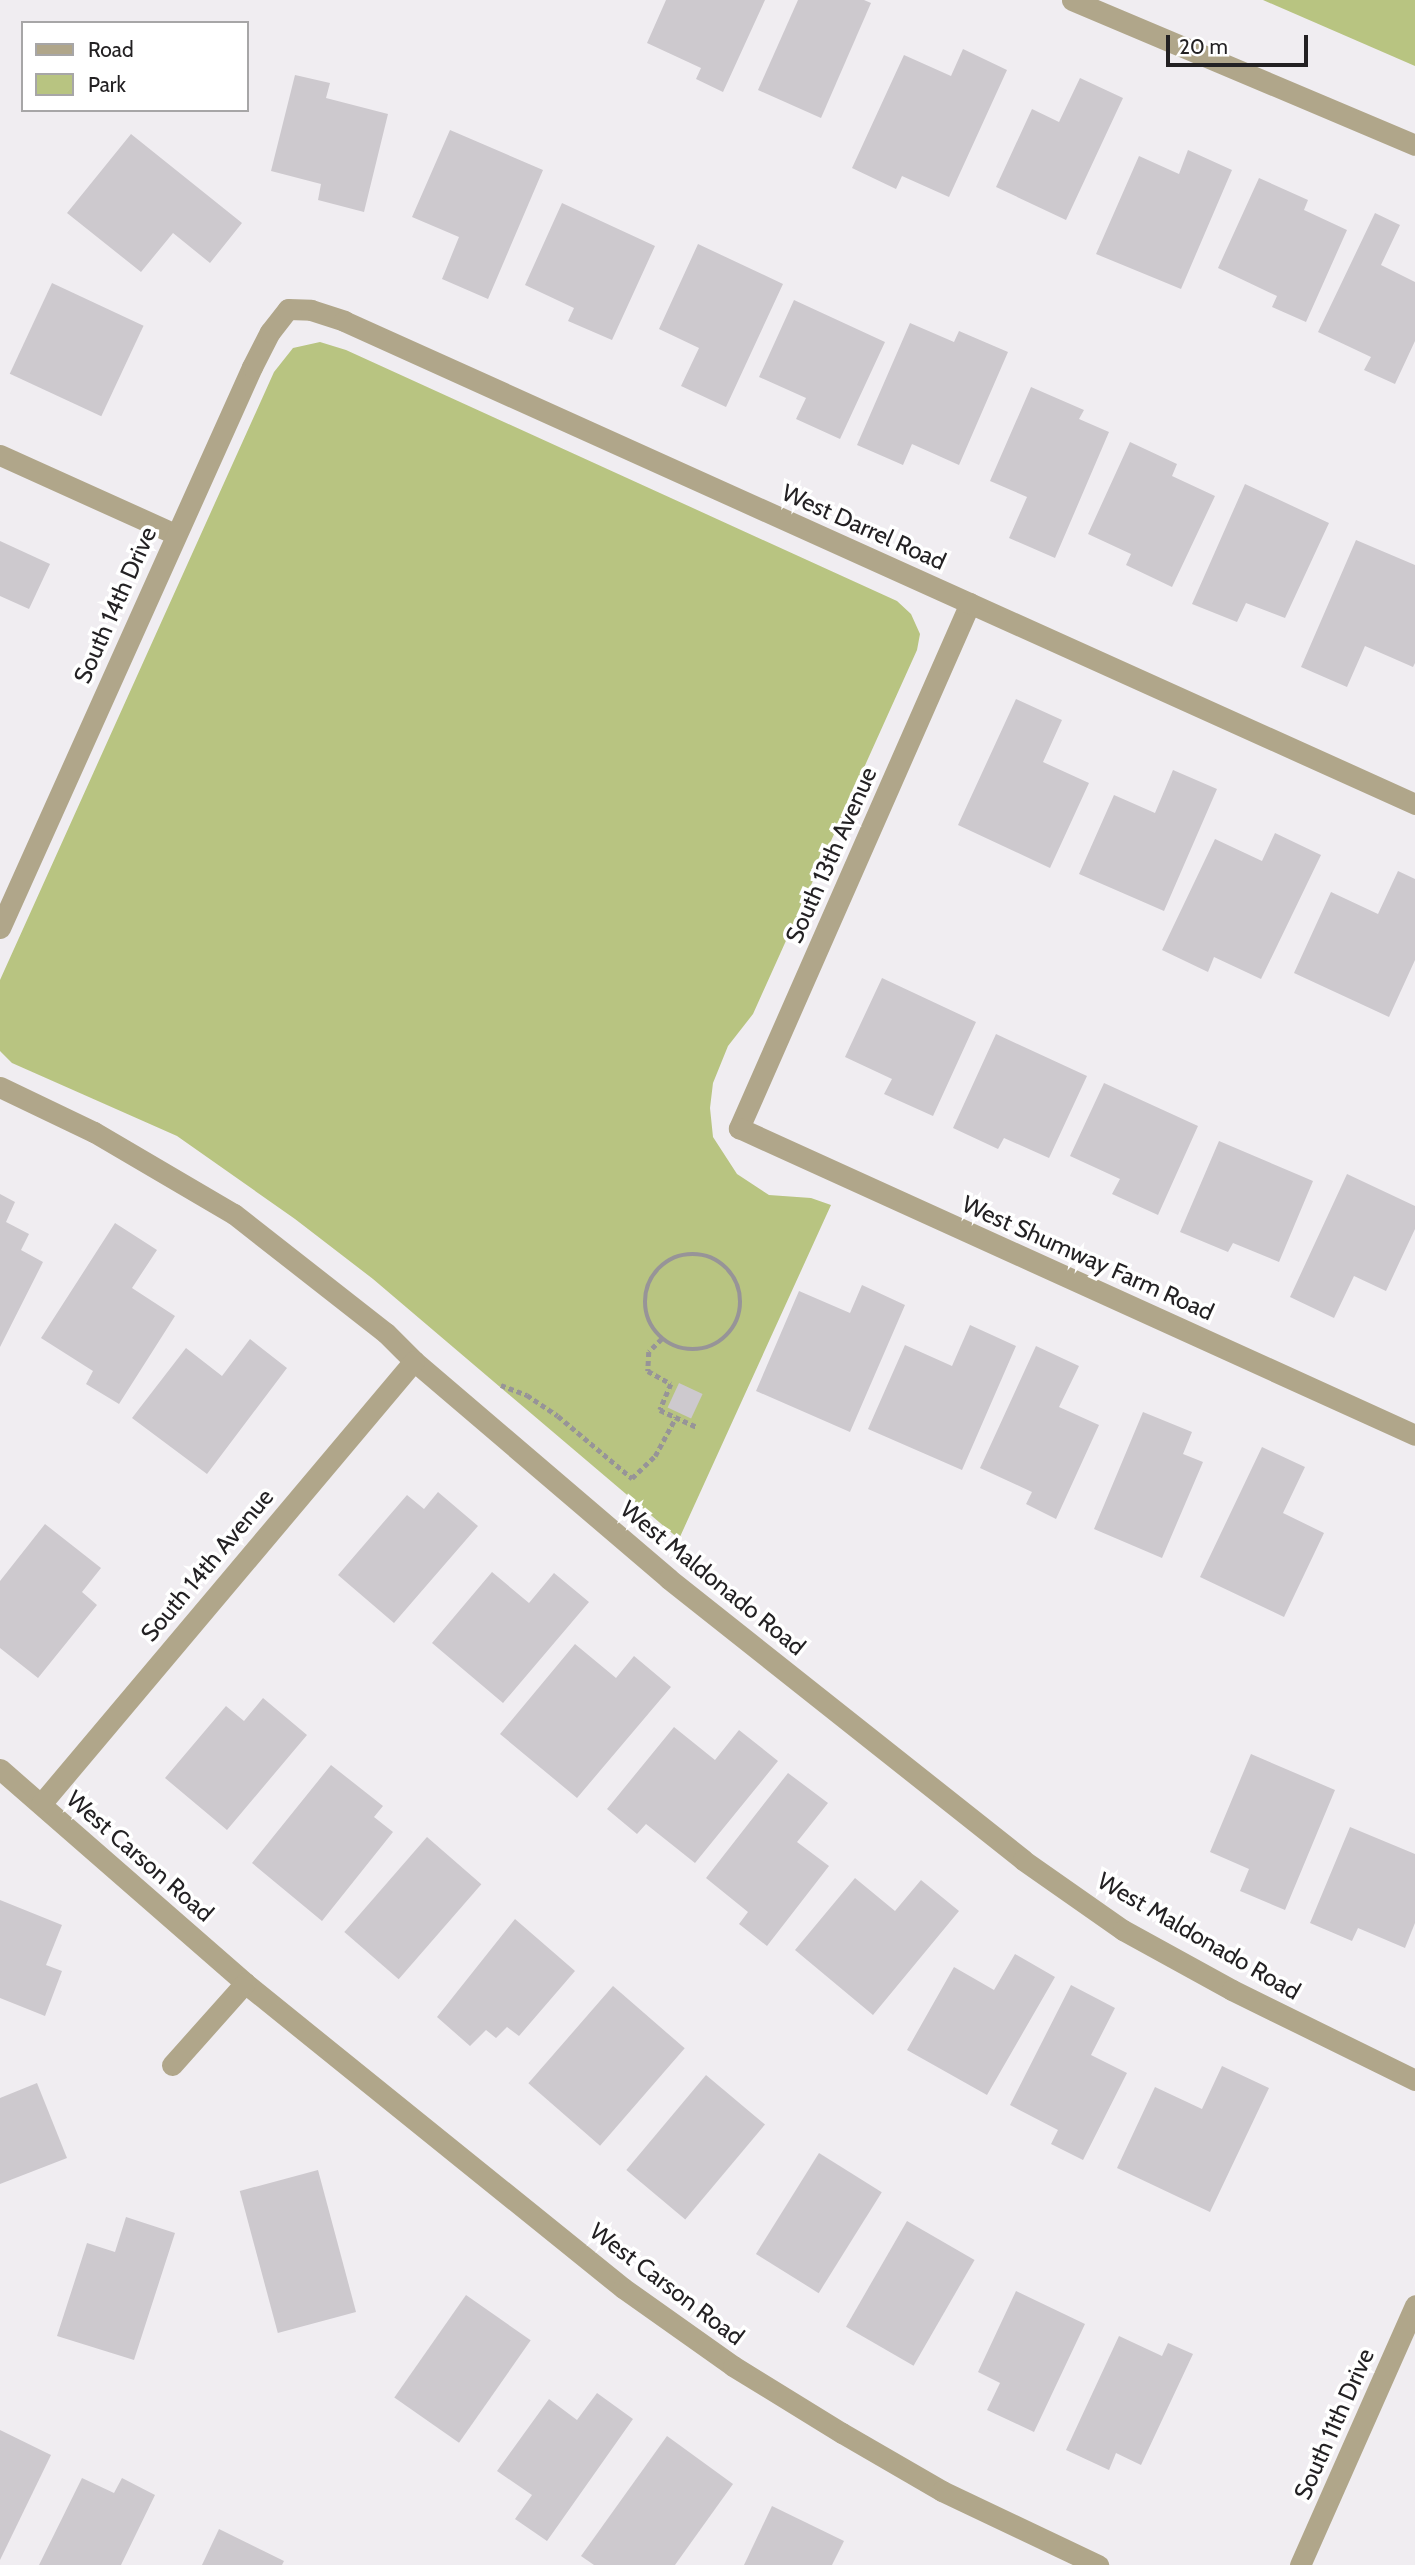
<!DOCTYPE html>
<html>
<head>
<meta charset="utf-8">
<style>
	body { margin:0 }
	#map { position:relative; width:1415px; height:2565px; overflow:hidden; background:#f0edf1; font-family:Cabin,sans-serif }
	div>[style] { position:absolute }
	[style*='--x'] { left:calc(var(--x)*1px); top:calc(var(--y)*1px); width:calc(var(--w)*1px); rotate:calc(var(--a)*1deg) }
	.green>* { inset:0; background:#b8c481 }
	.building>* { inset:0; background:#cdc9ce; transform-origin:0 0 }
	.path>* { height:4.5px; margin-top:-2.25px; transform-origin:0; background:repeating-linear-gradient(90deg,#979498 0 5px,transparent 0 8.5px) }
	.path>.ring { margin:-2.25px; padding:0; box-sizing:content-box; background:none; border:4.5px solid #979498; border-radius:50% }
	.minor>* { height:21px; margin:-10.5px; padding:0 10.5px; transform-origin:10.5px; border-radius:10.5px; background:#b0a68a }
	span { translate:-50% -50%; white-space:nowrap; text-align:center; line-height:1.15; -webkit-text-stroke:7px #fff; paint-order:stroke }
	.street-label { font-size:24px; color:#232123 }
	.legend { position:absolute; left:21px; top:21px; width:228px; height:91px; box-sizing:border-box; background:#fff; border:2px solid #a7a6a7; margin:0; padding:9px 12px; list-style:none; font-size:21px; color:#232123 }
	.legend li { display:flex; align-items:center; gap:14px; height:35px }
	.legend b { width:35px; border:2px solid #a7a6a7 }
	.scale { position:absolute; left:1166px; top:35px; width:142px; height:32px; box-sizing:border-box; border:4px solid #232123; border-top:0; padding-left:9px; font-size:21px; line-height:24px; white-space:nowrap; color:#232123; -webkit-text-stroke:5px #fff; paint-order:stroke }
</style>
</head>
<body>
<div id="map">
	<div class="green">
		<i style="clip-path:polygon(1263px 0,1415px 0,1415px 66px)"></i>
		<i style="clip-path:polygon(320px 342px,346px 350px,897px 601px,911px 614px,920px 634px,917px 650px,753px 1014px,728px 1046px,713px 1083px,710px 1108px,713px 1137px,737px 1174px,769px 1195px,811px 1198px,831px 1205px,679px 1539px,373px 1279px,295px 1219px,177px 1136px,12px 1063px,0 1051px,0 980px,274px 372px,293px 348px)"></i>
	</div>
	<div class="building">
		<i style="clip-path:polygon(666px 0,765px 0,723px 92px,696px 79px,701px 68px,647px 43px)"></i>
		<i style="clip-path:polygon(798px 0,864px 0,871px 3px,821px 118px,758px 90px)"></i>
		<i style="clip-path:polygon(963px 49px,1007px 70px,949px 197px,902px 176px,896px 189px,852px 168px,904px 55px,951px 76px)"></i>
		<i style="clip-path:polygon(295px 75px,330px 83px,326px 98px,388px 114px,364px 212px,318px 200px,321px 184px,271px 171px)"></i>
		<i style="clip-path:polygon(1080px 78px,1123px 98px,1066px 220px,996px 187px,1032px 109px,1059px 122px)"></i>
		<i style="clip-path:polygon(450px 130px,543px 170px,488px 299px,442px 279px,459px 237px,412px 217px)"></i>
		<i style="clip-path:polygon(131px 134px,242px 223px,210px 263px,173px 233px,141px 272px,67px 213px)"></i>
		<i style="clip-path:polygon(1188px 150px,1232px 170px,1181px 289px,1096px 254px,1139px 156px,1179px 174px)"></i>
		<i style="clip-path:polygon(1259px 178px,1308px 200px,1304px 210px,1347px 230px,1306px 322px,1272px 307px,1277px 296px,1218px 268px)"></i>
		<i style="clip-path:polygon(562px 203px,655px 246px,612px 340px,568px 321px,574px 308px,525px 285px)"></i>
		<i style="clip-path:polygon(1375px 213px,1400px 225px,1381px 265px,1415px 282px,1415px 341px,1395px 384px,1364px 370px,1371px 357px,1318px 332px)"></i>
		<i style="clip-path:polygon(698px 244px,783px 284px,726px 407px,681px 386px,699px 348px,659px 329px)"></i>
		<i style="left:52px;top:283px;width:101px;height:100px;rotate:25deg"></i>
		<i style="clip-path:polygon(794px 300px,885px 342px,840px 439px,796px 419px,806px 398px,759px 377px)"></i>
		<i style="clip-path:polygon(910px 323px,954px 342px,959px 331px,1008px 352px,959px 465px,912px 444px,903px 465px,857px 445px)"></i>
		<i style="clip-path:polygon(1031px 387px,1084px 410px,1079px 419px,1109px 432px,1055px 558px,1009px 538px,1027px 497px,990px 481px)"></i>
		<i style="clip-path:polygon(1130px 442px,1177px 464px,1172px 476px,1215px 496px,1172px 587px,1126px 565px,1131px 554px,1088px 534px)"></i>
		<i style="clip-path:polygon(1245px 484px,1329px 523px,1285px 618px,1246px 603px,1237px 622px,1192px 604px)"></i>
		<i style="clip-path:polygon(1356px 540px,1415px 565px,1415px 663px,1413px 667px,1365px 646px,1347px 687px,1301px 667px)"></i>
		<i style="clip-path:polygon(0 541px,50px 564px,29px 609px,0 596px)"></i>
		<i style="clip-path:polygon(1016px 699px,1062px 720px,1043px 762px,1089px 783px,1050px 868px,958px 825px)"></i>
		<i style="clip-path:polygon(1173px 770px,1217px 789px,1164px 911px,1079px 874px,1114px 795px,1155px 813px)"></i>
		<i style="clip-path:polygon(1275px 833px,1321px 855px,1261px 979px,1214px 957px,1208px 972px,1162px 950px,1215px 839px,1262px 861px)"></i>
		<i style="clip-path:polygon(1398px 871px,1415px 879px,1415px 960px,1389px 1017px,1294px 973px,1331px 892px,1378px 914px)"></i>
		<i style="clip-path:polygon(882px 978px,976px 1022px,933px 1116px,884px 1094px,892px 1079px,845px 1057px)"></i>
		<i style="clip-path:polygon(996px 1034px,1087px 1076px,1049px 1158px,1004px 1138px,998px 1149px,953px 1128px)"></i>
		<i style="clip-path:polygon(1104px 1083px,1198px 1126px,1158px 1215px,1112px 1194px,1120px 1179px,1070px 1156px)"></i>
		<i style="clip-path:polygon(1219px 1141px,1313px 1181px,1279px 1262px,1233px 1243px,1228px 1252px,1180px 1232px)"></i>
		<i style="clip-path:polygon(1347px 1174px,1415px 1206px,1415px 1229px,1386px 1291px,1354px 1276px,1334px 1318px,1290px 1297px)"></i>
		<i style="clip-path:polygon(0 1194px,15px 1202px,6px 1222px,29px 1234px,21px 1250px,43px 1262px,0 1347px)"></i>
		<i style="clip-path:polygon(115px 1223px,157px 1250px,132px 1288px,175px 1316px,119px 1404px,86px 1384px,93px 1371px,41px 1338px)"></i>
		<i style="clip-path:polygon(862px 1285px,905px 1305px,850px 1432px,756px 1391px,799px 1291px,850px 1313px)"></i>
		<i style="clip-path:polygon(970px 1325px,1016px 1346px,962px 1470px,868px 1429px,905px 1345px,952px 1366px)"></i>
		<i style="clip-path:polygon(250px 1339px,287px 1368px,207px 1474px,132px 1418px,186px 1348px,222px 1376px)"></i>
		<i style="clip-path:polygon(1036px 1346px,1079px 1366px,1059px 1407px,1099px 1425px,1056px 1519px,1026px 1504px,1032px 1492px,980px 1468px)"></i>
		<i style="left:679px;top:1383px;width:26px;height:27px;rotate:25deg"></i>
		<i style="clip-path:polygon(1143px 1412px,1192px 1432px,1183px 1454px,1203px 1462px,1162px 1558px,1094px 1529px)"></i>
		<i style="clip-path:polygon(1262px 1447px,1305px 1467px,1283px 1513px,1324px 1533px,1284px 1617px,1200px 1577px)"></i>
		<i style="clip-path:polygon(438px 1492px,478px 1526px,394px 1623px,338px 1575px,407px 1495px,424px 1509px)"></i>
		<i style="clip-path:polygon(45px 1524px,101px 1568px,82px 1592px,97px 1605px,38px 1678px,0 1648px,0 1581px)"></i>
		<i style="clip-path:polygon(492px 1572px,529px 1603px,554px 1573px,589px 1602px,503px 1703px,432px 1643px)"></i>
		<i style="clip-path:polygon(575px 1644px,616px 1678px,634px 1656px,671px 1687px,577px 1798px,500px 1734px)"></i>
		<i style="clip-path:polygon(263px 1698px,307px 1735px,227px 1830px,165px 1778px,226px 1706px,244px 1721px)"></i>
		<i style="clip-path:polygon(674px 1727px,715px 1760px,739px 1730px,778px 1761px,695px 1863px,646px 1824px,637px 1834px,607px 1809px)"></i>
		<i style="clip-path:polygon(1251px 1754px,1335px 1790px,1285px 1910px,1240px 1891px,1249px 1869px,1210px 1852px)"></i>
		<i style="clip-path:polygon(331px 1765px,383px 1806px,374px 1817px,393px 1832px,322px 1921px,252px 1863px)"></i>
		<i style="clip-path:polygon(788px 1773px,828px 1803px,797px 1842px,829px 1866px,767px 1946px,739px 1924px,748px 1912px,706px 1878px)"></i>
		<i style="clip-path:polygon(1350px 1827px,1415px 1854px,1415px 1923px,1405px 1948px,1358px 1928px,1352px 1941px,1310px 1923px)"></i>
		<i style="left:427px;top:1837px;width:72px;height:126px;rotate:41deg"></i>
		<i style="clip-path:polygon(855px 1878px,895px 1911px,921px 1880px,959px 1911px,873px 2015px,795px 1950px)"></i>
		<i style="clip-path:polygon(0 1900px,62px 1925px,46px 1965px,62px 1971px,45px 2016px,0 1998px)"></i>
		<i style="clip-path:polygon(515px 1919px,575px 1971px,519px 2036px,507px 2027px,496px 2038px,486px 2030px,470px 2046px,437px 2017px)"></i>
		<i style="clip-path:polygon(1015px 1954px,1055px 1977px,987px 2095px,907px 2050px,954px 1967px,994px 1990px)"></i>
		<i style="clip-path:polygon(1071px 1985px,1115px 2008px,1091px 2055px,1127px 2073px,1083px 2160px,1051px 2144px,1058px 2130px,1010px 2105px)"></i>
		<i style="left:613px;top:1986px;width:95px;height:129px;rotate:41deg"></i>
		<i style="clip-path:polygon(1222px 2066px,1269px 2088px,1210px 2212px,1117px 2168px,1155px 2087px,1202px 2109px)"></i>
		<i style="left:706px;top:2075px;width:77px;height:124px;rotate:40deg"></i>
		<i style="clip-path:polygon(37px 2083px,67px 2158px,0 2184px,0 2098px)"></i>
		<i style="left:819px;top:2153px;width:74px;height:119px;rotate:32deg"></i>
		<i style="left:318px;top:2170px;width:147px;height:81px;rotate:75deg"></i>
		<i style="clip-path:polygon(126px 2217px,175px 2233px,134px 2360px,57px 2336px,87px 2243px,115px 2252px)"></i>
		<i style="left:907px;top:2221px;width:78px;height:122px;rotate:30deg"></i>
		<i style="clip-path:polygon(1016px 2291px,1085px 2324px,1034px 2432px,987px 2410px,1000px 2383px,978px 2372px)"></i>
		<i style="left:466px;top:2295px;width:79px;height:125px;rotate:35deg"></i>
		<i style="clip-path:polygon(1119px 2336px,1162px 2356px,1168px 2343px,1193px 2354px,1141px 2465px,1116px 2453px,1109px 2470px,1066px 2450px)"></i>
		<i style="clip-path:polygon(597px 2393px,633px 2419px,547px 2541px,515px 2519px,532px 2495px,497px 2471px,549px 2399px,577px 2420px)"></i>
		<i style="clip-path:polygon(0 2430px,51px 2455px,0 2560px)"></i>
		<i style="clip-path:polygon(667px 2436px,733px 2484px,675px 2565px,594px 2565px,581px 2556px)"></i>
		<i style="clip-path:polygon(82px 2478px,114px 2493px,122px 2478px,155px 2495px,121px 2565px,39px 2565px)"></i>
		<i style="clip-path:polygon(772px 2506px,844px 2541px,832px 2565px,744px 2565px)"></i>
		<i style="clip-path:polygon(219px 2529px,284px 2561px,282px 2565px,202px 2565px)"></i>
	</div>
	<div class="path">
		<i class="ring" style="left:645px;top:1254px;width:91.5px;height:91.5px"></i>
		<i style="--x:662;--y:1339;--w:18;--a:135"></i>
		<i style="--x:649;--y:1352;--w:19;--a:93"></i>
		<i style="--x:648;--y:1371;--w:26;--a:29"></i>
		<i style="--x:671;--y:1384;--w:28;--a:113"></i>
		<i style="--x:660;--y:1410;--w:41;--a:24.7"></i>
		<i style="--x:501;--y:1385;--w:28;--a:21"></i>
		<i style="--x:527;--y:1395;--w:37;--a:34"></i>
		<i style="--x:558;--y:1416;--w:97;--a:40"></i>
		<i style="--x:632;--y:1478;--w:32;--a:-44"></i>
		<i style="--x:655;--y:1456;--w:44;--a:-61.7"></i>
	</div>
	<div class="minor">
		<i style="--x:1072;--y:0;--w:372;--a:22.9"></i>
		<i style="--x:0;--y:455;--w:192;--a:24.3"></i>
		<i style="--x:970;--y:603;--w:574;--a:113.75"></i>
		<i style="--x:739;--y:1128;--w:742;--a:24.42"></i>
		<i style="--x:0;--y:928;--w:615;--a:-65.81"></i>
		<i style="--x:252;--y:367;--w:39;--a:-63"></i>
		<i style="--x:270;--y:332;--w:29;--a:-52"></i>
		<i style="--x:288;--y:309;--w:23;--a:2"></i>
		<i style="--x:311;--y:310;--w:35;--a:18"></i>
		<i style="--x:344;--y:321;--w:1175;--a:24.27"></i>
		<i style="--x:0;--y:1087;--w:104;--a:25.6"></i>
		<i style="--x:94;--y:1132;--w:162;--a:30.4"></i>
		<i style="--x:234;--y:1214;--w:193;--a:38.1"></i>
		<i style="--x:386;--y:1333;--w:40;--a:45"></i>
		<i style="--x:414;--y:1361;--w:335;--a:40.5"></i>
		<i style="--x:669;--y:1579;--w:452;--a:38.4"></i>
		<i style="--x:1023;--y:1860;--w:122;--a:35"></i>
		<i style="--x:1123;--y:1930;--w:124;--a:28.8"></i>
		<i style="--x:1232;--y:1990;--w:204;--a:26.2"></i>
		<i style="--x:0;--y:1769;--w:325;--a:41.1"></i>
		<i style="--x:245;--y:1983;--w:486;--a:38.9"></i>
		<i style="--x:623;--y:2288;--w:135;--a:35.3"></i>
		<i style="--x:733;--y:2366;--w:128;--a:31.6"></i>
		<i style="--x:842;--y:2433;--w:116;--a:30.1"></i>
		<i style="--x:942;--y:2491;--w:173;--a:25.4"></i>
		<i style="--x:41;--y:1804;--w:579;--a:-49.9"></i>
		<i style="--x:172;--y:2065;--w:110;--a:-48.3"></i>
		<i style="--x:1300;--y:2565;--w:284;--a:-66.1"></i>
	</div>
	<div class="street-label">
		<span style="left:864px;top:527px;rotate:24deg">West Darrel Road</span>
		<span style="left:115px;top:605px;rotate:-66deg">South 14th Drive</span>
		<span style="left:831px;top:855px;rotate:-66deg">South 13th Avenue</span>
		<span style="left:1088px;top:1258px;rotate:24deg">West Shumway Farm Road</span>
		<span style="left:207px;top:1565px;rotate:-50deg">South 14th Avenue</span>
		<span style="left:713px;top:1578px;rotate:39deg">West Maldonado Road</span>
		<span style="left:140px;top:1856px;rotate:41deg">West Carson Road</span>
		<span style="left:1199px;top:1936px;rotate:30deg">West Maldonado Road</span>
		<span style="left:667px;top:2284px;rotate:37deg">West Carson Road</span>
		<span style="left:1334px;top:2424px;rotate:-66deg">South 11th Drive</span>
	</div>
	<ul class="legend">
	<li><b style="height:9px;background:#b0a68a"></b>Road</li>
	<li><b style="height:19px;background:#b8c481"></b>Park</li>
	</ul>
	<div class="scale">20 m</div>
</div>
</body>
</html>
